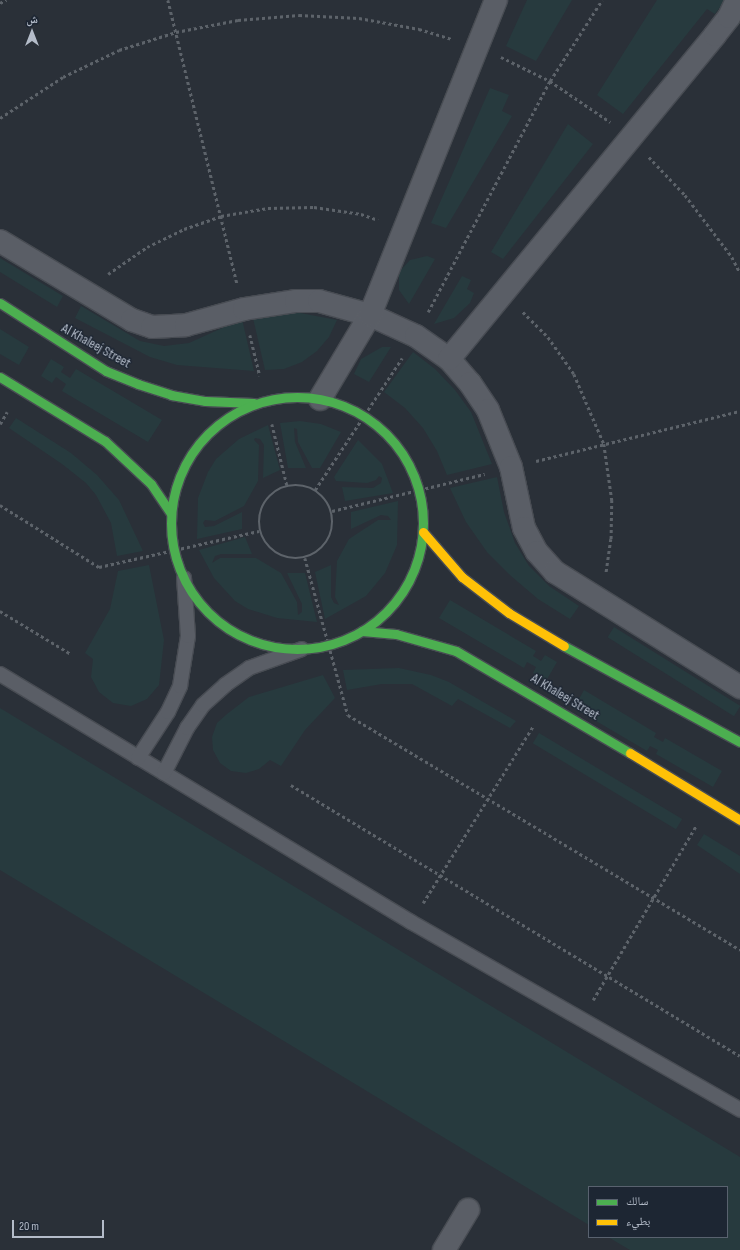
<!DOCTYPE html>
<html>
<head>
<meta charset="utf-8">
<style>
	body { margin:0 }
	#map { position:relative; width:740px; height:1250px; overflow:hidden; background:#2a3038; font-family:"Sofia Sans Condensed","Noto Naskh Arabic",sans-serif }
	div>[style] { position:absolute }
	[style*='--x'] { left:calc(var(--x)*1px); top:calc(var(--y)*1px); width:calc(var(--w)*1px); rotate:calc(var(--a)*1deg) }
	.green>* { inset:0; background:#273a3e; transform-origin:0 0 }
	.path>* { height:2.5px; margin-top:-1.25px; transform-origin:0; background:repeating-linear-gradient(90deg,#5d636a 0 3px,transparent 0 6px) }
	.path>.ring { margin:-1.25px; padding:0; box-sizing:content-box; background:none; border:2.5px solid #5d636a; border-radius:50% }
	.roads { filter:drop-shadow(1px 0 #484c53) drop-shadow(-1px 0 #484c53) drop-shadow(0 1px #484c53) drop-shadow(0 -1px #484c53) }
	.lane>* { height:14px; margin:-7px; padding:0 7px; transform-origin:7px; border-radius:7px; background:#5a5e66 }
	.street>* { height:22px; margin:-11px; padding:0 11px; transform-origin:11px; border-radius:11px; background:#5a5e66 }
	.fast>* { height:9px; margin:-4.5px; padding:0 4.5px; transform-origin:4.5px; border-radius:4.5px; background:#4caf50 }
	.fast>.ring { margin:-4.5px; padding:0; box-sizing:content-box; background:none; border:9px solid #4caf50; border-radius:50% }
	.slow>* { height:9px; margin:-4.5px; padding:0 4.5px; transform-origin:4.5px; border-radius:4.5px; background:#ffc107 }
	span { translate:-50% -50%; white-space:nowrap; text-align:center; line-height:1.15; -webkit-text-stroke:3px #1d2633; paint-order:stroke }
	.street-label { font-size:14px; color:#b4bcc9 }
	.legend { position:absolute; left:588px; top:1186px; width:140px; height:52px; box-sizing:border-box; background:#1d2633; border:1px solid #59626f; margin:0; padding:5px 7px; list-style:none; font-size:12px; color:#b4bcc9 }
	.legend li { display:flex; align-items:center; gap:8px; height:20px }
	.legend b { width:20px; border:1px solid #59626f }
	.north { position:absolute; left:12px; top:12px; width:40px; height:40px; -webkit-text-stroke:3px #1d2633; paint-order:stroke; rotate:0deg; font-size:11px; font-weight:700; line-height:16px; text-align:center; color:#b4bcc9 }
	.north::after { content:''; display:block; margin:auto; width:14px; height:18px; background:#b4bcc9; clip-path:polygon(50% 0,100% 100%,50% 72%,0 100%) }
	.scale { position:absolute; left:12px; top:1220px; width:92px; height:18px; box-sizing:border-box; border:2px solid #b4bcc9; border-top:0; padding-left:5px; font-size:12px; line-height:14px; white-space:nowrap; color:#b4bcc9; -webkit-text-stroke:3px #1d2633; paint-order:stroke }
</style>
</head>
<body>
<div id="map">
	<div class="green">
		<i style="clip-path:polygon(527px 0,572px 0,536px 61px,506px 46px)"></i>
		<i style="clip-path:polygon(657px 0,725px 0,715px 14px,707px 9px,623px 114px,597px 95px)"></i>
		<i style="clip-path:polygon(490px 88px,509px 95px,502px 111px,512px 116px,446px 228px,431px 223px)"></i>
		<i style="clip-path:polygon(568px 124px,593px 144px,503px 259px,491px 252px)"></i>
		<i style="clip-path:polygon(427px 256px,435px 259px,409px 304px,399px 290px,399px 272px,410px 260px)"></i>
		<i style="clip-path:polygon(0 258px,63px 296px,57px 307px,0 272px)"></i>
		<i style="clip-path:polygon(462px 276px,471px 280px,467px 289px,474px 293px,470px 303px,454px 318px,434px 324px)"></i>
		<i style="clip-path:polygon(81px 306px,140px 341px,164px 346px,189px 343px,242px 319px,254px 371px,177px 365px,150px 357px,75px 318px)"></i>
		<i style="clip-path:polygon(295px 312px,337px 320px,329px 337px,317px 351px,302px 362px,284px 369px,265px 370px,253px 318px)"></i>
		<i style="clip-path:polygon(0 329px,29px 347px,19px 365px,0 354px)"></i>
		<i style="clip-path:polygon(382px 347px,391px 347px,369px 382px,354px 374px,361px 359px)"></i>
		<i style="clip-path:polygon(413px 352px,435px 369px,455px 390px,471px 412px,492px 464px,447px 475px,437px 451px,423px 428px,405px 408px,384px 392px)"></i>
		<i style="clip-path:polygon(51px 359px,64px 367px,61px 372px,70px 378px,76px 369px,162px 420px,148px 442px,62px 391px,66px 384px,56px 377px,52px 383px,41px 376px)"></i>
		<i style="clip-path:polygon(16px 418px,71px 453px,97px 475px,119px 500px,143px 551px,117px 556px,111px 523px,96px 495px,86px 483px,62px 464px,9px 428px)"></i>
		<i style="clip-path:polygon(300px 421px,321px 424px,341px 432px,320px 468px,312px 468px,298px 442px,297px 429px,294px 428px,295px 442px,306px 468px,288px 468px,280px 423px)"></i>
		<i style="clip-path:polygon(268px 425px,280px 470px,263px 478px,264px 445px,260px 439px,255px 438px,254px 440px,259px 445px,258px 481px,244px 506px,215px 521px,205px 520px,203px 523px,205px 527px,214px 526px,242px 512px,242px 529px,197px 539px,198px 498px,208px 472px,216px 459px,239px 439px)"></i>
		<i style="clip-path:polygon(358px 440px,382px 464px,393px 493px,345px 501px,342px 487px,373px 488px,381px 483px,382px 478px,379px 476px,376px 480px,367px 483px,336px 481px,334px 477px)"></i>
		<i style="clip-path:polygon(497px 477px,504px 512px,515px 543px,529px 566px,549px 586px,579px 606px,570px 619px,538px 599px,511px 576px,487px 552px,466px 522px,450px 488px)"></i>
		<i style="clip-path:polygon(398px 501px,397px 545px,385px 573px,366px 596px,325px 619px,315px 572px,331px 565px,331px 597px,334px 603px,339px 605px,335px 597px,337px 561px,349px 539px,378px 520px,391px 520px,388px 516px,381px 515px,351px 529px,351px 512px)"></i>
		<i style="clip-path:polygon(245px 537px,252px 554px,221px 554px,215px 556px,212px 563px,220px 558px,256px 558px,281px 573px,297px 602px,298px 615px,302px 612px,302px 604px,287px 573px,305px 573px,317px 622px,277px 618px,248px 609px,235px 601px,214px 578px,199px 550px)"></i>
		<i style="clip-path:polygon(149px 565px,164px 640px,159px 685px,147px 699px,131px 706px,113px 703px,99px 692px,91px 677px,93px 659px,85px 653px,110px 609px,118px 571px)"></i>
		<i style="clip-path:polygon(450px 600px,536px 651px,533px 656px,541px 661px,545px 655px,557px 662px,546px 681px,533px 673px,536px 667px,527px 662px,524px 668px,439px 618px)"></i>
		<i style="left:614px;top:627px;width:149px;height:12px;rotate:32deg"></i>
		<i style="clip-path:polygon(399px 668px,431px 675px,449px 682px,516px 721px,510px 728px,458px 699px,452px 706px,412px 684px,382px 684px,347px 690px,343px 670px)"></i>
		<i style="clip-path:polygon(323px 675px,335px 698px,305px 730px,281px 766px,270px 760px,259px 769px,246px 773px,231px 771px,220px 763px,213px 750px,212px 737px,217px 723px,227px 714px,249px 697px)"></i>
		<i style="clip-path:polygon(584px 690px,656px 733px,654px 737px,663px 742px,665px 738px,722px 771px,713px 787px,656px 754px,658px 750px,650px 746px,647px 751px,574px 708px)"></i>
		<i style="clip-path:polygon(0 708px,740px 1157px,740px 1250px,630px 1250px,608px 1237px,727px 1237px,727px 1187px,589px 1187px,589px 1225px,0 870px)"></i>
		<i style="left:539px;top:733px;width:167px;height:12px;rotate:31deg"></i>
		<i style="clip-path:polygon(704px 834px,740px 856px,740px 874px,697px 845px)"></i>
	</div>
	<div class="path">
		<i style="--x:168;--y:0;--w:291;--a:76.3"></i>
		<i style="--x:0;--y:3;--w:7;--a:-27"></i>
		<i style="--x:501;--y:57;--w:55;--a:26.1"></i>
		<i style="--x:550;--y:81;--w:73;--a:34.3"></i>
		<i style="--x:0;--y:118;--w:75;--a:-33.1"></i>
		<i style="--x:63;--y:77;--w:62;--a:-25.7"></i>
		<i style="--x:119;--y:50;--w:60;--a:-17.5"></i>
		<i style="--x:176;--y:32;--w:63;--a:-11"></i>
		<i style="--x:238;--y:20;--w:61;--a:-4.7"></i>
		<i style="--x:299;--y:15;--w:60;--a:2.9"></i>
		<i style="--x:359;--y:18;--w:61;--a:10.4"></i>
		<i style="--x:419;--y:29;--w:34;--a:17"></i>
		<i style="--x:649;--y:157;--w:52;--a:46.5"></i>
		<i style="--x:685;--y:195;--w:78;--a:52.8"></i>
		<i style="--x:732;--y:257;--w:18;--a:63"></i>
		<i style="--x:108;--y:274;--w:47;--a:-34.7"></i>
		<i style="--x:147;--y:247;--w:41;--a:-25.9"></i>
		<i style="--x:184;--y:229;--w:39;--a:-19"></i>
		<i style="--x:221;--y:216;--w:48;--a:-9.7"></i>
		<i style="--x:268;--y:208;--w:46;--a:-1.2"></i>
		<i style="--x:314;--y:207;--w:48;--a:8.5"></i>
		<i style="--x:361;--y:214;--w:18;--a:19"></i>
		<i style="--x:428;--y:312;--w:261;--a:-62.2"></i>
		<i style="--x:550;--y:81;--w:96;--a:-57.3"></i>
		<i style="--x:523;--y:312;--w:35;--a:45"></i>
		<i style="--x:548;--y:337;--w:45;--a:54.9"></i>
		<i style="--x:574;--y:374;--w:76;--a:66.8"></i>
		<i style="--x:604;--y:444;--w:57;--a:81.9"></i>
		<i style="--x:612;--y:500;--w:39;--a:91"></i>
		<i style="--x:611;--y:539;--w:34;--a:98"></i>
		<i style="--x:250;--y:335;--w:42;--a:76.3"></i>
		<i style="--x:0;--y:424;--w:14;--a:-60"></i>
		<i style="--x:272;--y:424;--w:63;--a:76.2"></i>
		<i style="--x:536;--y:461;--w:210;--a:-13.8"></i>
		<i class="ring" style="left:259px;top:485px;width:71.5px;height:71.5px"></i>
		<i style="--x:315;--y:490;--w:158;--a:-56.6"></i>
		<i style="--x:0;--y:505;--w:117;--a:32.1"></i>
		<i style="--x:99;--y:567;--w:164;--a:-12.7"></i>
		<i style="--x:332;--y:511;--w:157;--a:-13.6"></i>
		<i style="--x:305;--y:558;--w:163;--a:74.7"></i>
		<i style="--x:348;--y:715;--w:457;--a:30.9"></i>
		<i style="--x:0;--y:611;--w:83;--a:31.2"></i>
		<i style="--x:291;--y:785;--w:524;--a:31.11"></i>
		<i style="--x:423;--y:903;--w:208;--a:-58.1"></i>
		<i style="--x:593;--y:1000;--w:202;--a:-59.4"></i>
	</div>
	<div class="roads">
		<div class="lane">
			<i style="--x:0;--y:674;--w:480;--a:31.1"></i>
			<i style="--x:411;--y:922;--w:379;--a:29.7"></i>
			<i style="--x:138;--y:758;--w:55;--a:-56.9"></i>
			<i style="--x:168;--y:712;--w:29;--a:-65"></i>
			<i style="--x:180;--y:686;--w:51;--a:-80.9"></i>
			<i style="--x:188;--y:636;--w:58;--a:-93.9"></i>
			<i style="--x:164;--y:773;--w:51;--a:-62.9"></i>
			<i style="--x:187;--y:728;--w:28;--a:-55"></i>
			<i style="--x:203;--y:705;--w:30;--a:-42"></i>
			<i style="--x:225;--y:685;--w:29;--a:-35"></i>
			<i style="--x:249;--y:668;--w:56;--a:-19.7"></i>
		</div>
		<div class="street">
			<i style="--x:0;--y:241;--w:154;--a:30.9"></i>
			<i style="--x:132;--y:320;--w:21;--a:19"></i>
			<i style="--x:152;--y:327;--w:34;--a:-3"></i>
			<i style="--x:186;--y:325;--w:60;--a:-15.4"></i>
			<i style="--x:244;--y:309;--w:53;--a:-8.7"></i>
			<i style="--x:296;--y:301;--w:23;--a:0"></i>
			<i style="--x:319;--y:301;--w:53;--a:15.4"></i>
			<i style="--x:370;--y:315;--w:51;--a:24.5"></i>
			<i style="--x:416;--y:336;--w:40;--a:34.9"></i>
			<i style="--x:449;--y:359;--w:32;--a:49"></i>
			<i style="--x:470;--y:383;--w:32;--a:56"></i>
			<i style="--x:488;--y:410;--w:61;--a:68"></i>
			<i style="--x:511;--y:467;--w:62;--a:78"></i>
			<i style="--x:524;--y:528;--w:27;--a:62"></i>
			<i style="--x:537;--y:552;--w:27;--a:48"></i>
			<i style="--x:555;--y:572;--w:218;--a:31.9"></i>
			<i style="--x:449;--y:359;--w:419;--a:-50.6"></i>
			<i style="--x:715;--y:35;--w:23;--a:-52"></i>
			<i style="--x:729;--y:17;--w:19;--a:-65"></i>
			<i style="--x:320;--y:399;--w:98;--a:-59.2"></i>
			<i style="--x:370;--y:315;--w:339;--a:-68.2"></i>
			<i style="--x:444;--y:1250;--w:47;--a:-59"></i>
		</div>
		<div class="fast">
			<i style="--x:0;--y:303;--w:126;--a:32.7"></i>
			<i style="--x:106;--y:371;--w:35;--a:22"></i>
			<i style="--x:138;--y:384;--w:35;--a:18"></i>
			<i style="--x:171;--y:395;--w:35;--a:10"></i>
			<i style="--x:205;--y:401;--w:49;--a:2.3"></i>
			<i style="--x:0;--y:377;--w:123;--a:31.4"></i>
			<i style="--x:105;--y:441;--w:63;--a:43.1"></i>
			<i style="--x:151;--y:484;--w:36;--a:56"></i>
			<i class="ring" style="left:171px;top:397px;width:243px;height:243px"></i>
			<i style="--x:362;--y:631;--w:34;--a:5"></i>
			<i style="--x:396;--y:634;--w:62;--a:15.8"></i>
			<i style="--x:456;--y:651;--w:202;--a:30.4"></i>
			<i style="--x:564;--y:646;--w:200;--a:28.6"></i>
		</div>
		<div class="slow">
			<i style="--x:423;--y:532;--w:60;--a:49.1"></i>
			<i style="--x:462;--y:577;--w:59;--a:37.5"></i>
			<i style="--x:509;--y:613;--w:64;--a:31"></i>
			<i style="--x:630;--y:753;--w:129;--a:31.3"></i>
		</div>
	</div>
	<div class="street-label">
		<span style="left:96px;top:346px;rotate:29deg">Al Khaleej Street</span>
		<span style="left:565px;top:697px;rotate:31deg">Al Khaleej Street</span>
	</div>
	<ul class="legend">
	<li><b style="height:5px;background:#4caf50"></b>سالك</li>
	<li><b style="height:5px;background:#ffc107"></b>بطيء</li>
	</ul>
	<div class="north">ش</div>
	<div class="scale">20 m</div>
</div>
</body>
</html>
